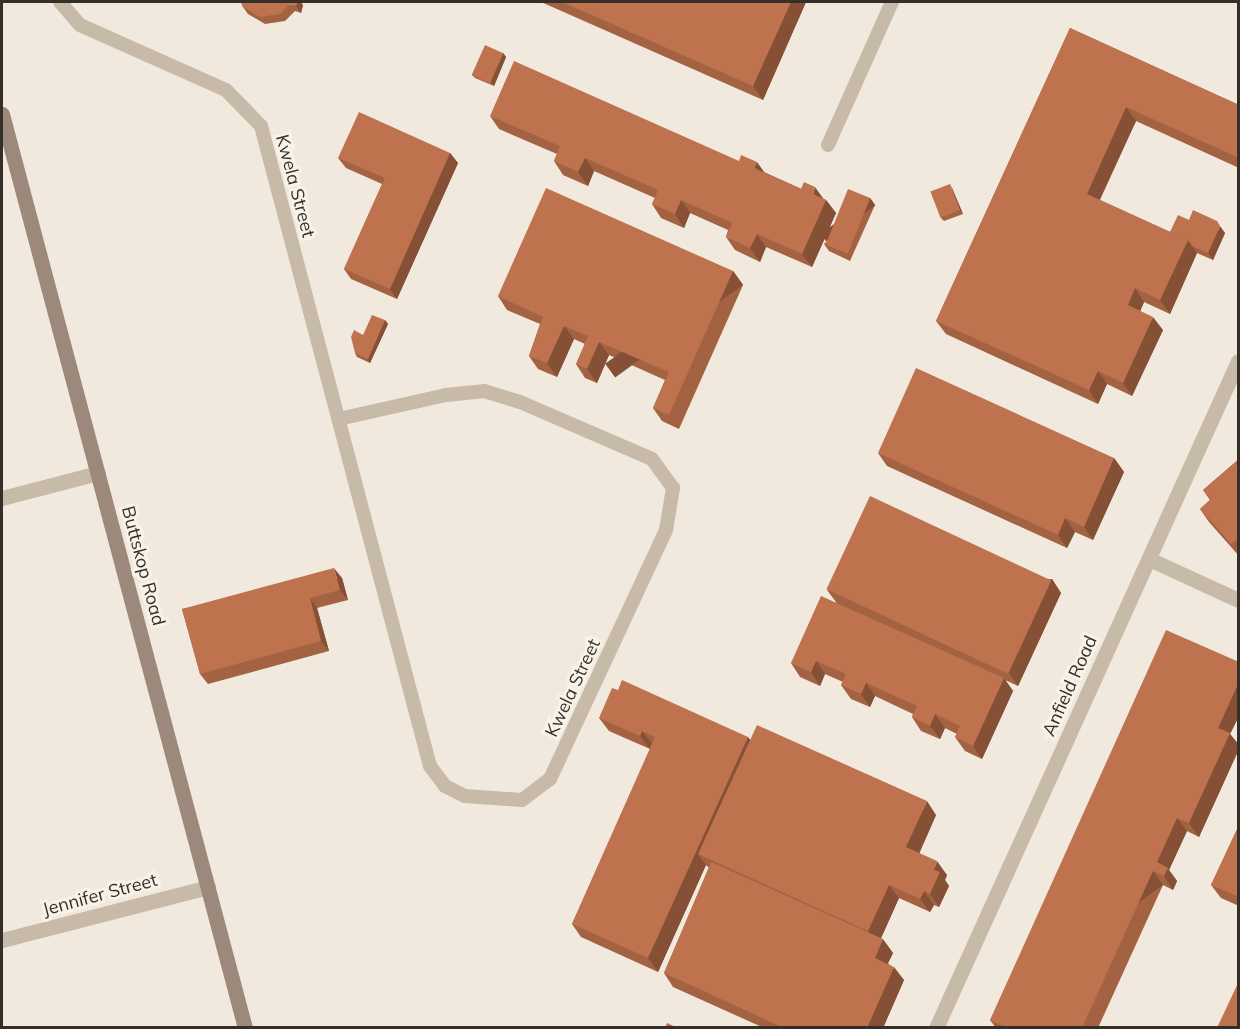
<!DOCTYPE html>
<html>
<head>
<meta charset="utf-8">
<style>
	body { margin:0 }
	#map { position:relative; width:1240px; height:1029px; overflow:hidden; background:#f1e9dd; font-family:Mulish,sans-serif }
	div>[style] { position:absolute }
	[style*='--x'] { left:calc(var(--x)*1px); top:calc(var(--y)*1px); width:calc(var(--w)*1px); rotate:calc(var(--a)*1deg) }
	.lane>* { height:14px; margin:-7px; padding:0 7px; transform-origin:7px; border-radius:7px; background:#c8baa9 }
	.street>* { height:15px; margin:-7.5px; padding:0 7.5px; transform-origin:7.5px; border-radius:7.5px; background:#c8baa9 }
	.secondary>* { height:15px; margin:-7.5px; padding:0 7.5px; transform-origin:7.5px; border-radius:7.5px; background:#9c897b }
	.wall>* { inset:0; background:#a36242 }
	.shaded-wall>* { inset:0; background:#855036; transform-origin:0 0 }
	.building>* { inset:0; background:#be724d; transform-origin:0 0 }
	span { translate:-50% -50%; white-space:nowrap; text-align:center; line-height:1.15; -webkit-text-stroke:6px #f8f3e9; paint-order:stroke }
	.street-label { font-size:18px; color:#362e29 }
	.frame { position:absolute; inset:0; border:3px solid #362e29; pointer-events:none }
</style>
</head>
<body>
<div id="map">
	<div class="lane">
		<i style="--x:60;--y:2;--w:30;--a:49"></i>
		<i style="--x:80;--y:25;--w:160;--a:24"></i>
		<i style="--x:226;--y:90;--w:50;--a:45.8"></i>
		<i style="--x:261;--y:126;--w:662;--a:75.21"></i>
		<i style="--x:430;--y:766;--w:25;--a:53"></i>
		<i style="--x:445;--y:786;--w:22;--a:27"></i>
		<i style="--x:465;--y:796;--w:57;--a:4"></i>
		<i style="--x:522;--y:800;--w:35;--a:-37"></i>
		<i style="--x:550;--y:779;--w:275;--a:-65"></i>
		<i style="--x:666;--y:530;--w:43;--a:-80.5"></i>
		<i style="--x:673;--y:488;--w:36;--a:-126"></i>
		<i style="--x:652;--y:459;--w:144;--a:-156.6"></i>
		<i style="--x:520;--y:402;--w:37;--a:-163"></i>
		<i style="--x:485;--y:391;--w:39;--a:174"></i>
		<i style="--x:446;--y:395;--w:110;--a:167.4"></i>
		<i style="--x:828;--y:145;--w:157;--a:-65.9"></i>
	</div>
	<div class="street">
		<i style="--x:2;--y:498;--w:99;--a:-14.6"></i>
		<i style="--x:1149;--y:559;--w:98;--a:24.7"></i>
		<i style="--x:2;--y:940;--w:213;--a:-14.4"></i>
		<i style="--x:936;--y:1028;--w:732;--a:-65.64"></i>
	</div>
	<div class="secondary">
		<i style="--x:2;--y:114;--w:946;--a:75.11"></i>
	</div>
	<div class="wall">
		<i style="clip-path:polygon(241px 2px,303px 5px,301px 13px,295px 11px,285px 21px,265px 24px,248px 14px,243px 7px)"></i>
		<i style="clip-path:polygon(541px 2px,806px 2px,763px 100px)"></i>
		<i style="clip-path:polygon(1070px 28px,1239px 105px,1239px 168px,1136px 121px,1100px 200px,1170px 232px,1189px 220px,1225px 233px,1213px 260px,1197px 253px,1170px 314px,1144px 302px,1140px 311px,1163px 330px,1132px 396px,1107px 384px,1098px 404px,946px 334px,936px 321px)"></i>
		<i style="clip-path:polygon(503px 53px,506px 57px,494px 86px,475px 78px,472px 75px)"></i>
		<i style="clip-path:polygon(490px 116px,764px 172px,826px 200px,836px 213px,812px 267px,766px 247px,760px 262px,735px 250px,726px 237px,728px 230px,690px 213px,684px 228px,661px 218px,652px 204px,655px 198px,594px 171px,588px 186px,563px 175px,554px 161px,557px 154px,499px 129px)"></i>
		<i style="clip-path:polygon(450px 153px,458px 163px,397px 299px,351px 279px,344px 269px,382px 184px,346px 168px,338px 158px)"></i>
		<i style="clip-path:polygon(952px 188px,963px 214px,944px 221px,941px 218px)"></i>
		<i style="clip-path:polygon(870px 198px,875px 205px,850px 261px,829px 251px,824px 244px)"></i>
		<i style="clip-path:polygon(733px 271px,743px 285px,679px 429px,662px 421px,653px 408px,665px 380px,609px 355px,597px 383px,585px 378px,576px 364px,585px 344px,574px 339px,557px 377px,538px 369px,529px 356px,540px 324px,507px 310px,498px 296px)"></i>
		<i style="clip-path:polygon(385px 320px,388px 324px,370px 363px,357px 357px,355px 353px)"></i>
		<i style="clip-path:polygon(878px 453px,1114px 458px,1124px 472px,1093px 540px,1075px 532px,1067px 548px,887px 466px)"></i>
		<i style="clip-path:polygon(1239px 459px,1239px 556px,1209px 522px,1200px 509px,1210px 500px,1203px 490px)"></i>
		<i style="clip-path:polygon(342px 578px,348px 600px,317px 608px,329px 651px,208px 684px,200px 674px,182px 609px)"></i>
		<i style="clip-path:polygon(1052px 579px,1061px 593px,1018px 686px,1005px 680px,1013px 691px,982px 759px,965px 751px,955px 737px,957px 734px,945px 728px,940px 739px,921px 731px,912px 717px,913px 714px,875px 696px,870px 707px,851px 699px,841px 685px,843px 682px,825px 674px,820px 686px,800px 677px,791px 663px,836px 602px,827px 590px)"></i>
		<i style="clip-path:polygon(1239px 662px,1239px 716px,1230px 734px,1239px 745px,1239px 749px,1199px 837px,1187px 831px,1169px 870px,1177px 881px,1173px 890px,1163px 885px,1098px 1028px,996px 1028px,990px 1020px)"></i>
		<i style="clip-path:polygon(599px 718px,748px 737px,750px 740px,936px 815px,919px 853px,947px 875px,945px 880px,949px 886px,939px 907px,934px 905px,930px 912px,899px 898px,881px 938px,893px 953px,888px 963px,904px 980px,883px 1028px,764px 1028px,673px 987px,664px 973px,709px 868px,706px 865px,658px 972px,581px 937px,572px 924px,650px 749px,609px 731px)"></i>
		<i style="clip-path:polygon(1239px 825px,1239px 906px,1221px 898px,1211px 885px)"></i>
	</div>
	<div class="shaded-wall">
		<i style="clip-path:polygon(297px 2px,301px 2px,303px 5px,301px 13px,296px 6px)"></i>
		<i style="clip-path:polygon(791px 2px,806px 2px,763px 100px,753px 86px)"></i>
		<i style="clip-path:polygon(503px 53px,506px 57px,494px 86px,491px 82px)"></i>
		<i style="clip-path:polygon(1126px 107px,1136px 121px,1096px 207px,1087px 194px)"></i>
		<i style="clip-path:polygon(450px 153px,458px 163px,397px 299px,390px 289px)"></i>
		<i style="clip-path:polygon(585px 158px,594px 171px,588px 186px,578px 172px)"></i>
		<i style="clip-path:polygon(757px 162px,767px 176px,754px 168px)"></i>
		<i style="clip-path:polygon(950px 184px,952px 188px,963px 214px,960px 210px)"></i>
		<i style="clip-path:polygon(815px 187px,825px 201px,813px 194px)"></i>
		<i style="left:870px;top:198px;width:9px;height:61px;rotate:54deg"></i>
		<i style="clip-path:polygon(681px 200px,690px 213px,684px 228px,675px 214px)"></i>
		<i style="clip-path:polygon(826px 200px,836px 213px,812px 267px,802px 254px)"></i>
		<i style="clip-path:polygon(1220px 226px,1225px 233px,1213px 260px,1208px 253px)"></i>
		<i style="clip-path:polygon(757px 234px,766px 247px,760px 262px,750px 248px)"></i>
		<i style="clip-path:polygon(1188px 240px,1197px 253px,1170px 314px,1160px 300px)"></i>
		<i style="left:733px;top:271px;width:17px;height:158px;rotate:54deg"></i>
		<i style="clip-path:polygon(1135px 288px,1144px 302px,1137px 319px,1128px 305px)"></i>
		<i style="clip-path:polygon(1153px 317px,1163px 330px,1132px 396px,1123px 383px)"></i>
		<i style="clip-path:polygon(385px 320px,388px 324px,370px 363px,368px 359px)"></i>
		<i style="clip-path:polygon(564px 326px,574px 339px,557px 377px,547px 363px)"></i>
		<i style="clip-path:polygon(599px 342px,609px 355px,597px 383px,587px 369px)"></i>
		<i style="clip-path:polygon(1098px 371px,1107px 384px,1098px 404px,1089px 390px)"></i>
		<i style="clip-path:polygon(1114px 458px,1124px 472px,1093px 540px,1084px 527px)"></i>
		<i style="clip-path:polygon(1065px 518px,1075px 532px,1067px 548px,1058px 535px)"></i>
		<i style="clip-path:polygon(334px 568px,342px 578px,348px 600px,340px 590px)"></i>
		<i style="clip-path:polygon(1052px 579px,1061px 593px,1018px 686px,1009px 673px)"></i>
		<i style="clip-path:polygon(310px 598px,317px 608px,329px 651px,321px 641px)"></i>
		<i style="clip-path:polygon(816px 661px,825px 674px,820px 686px,811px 672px)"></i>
		<i style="clip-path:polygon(1004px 678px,1013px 691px,982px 759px,973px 746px)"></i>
		<i style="clip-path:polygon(1239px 682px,1239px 716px,1230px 734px,1239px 745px,1239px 749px,1199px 837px,1189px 823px,1218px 728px)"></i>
		<i style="clip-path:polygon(866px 683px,875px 696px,870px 707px,861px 694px)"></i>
		<i style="clip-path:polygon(935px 714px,945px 728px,940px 739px,930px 726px)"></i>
		<i style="clip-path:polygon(642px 731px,652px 744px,650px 749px,640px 736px)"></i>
		<i style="clip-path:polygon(748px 737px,758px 750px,698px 854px,706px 865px,658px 972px,648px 958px)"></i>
		<i style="clip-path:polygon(927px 801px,936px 815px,916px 861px,906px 847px)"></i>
		<i style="clip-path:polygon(1177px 818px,1187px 831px,1169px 870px,1177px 881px,1173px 890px,1164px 876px,1157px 862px)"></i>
		<i style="clip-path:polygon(937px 861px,947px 875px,945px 880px,949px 886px,939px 907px,930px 894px,934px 870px)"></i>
		<i style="left:1153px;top:871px;width:17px;height:172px;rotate:54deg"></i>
		<i style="clip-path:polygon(889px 885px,899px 898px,878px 945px,868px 931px)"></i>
		<i style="clip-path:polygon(924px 891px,934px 905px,930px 912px,920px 899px)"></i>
		<i style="clip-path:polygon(883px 939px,893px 953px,884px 971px,875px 958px)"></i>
		<i style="clip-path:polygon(894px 967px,904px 980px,883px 1028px,867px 1028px)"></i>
	</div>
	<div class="building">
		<i style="clip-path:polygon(241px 2px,297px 2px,296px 6px,290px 4px,280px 14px,260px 17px,243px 7px)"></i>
		<i style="clip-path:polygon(562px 2px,791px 2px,753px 86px)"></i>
		<i style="clip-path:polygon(1070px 28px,1239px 105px,1239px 158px,1126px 107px,1087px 194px,1188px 240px,1160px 300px,1135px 288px,1128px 305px,1153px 317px,1123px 383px,1098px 371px,1089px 390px,936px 321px)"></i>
		<i style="left:485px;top:45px;width:20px;height:33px;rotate:24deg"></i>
		<i style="clip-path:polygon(514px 61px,739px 161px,741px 155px,757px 162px,754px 168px,801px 189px,804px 182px,815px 187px,813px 194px,826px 200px,802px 254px,757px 234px,750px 248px,726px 237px,732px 223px,681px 200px,675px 214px,652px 204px,658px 190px,585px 158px,578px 172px,554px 161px,560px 146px,490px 116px)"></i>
		<i style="clip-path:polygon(359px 112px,450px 153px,390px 289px,344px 269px,385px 178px,338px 158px)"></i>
		<i style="left:950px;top:184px;width:28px;height:21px;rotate:69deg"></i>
		<i style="clip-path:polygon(546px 188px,733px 271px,669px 415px,653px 408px,669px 372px,599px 342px,587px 369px,576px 364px,588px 336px,564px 326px,547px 363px,529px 356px,543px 317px,498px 296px)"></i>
		<i style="left:848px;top:189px;width:24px;height:60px;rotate:22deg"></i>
		<i style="clip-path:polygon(1193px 210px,1217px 221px,1220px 226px,1208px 253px,1192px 246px,1188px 240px,1170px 232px,1178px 215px,1189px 220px)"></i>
		<i style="clip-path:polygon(372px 315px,385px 320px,368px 359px,355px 353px,351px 337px,354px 330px,363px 335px)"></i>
		<i style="clip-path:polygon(916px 368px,1114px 458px,1084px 527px,1065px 518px,1058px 535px,878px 453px)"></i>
		<i style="clip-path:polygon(1239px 459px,1239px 538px,1231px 544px,1200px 509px,1211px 499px,1203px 490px)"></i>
		<i style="left:870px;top:496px;width:200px;height:103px;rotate:25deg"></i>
		<i style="clip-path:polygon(334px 568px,340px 590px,310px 598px,321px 641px,200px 674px,182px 609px)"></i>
		<i style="clip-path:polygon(821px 596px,1004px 678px,973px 746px,955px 737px,960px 726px,935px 714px,930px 726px,912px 717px,917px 706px,866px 683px,861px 694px,841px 685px,846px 674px,816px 661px,811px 672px,791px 663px)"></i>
		<i style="clip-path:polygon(1166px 630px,1239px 662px,1239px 682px,1218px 728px,1230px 733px,1189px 823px,1177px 818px,1157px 862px,1168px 868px,1164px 876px,1153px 871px,1082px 1028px,1007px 1028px,990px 1020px)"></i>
		<i style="clip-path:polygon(622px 680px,748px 737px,648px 958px,572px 924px,655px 737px,642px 731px,640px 736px,599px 718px,612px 688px,618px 690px)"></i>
		<i style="clip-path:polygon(757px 725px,927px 801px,906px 847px,937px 861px,934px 870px,940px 872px,930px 894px,924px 891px,920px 899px,889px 885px,868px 931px,698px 854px)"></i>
		<i style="clip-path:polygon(1239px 825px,1239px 897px,1211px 885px)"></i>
		<i style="clip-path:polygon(711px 862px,883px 939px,875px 958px,894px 967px,867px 1028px,784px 1028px,664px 973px)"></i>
		<i style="clip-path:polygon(1239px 981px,1239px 1028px,1217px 1028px)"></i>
		<i style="clip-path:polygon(667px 1023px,678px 1028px,665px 1028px)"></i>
	</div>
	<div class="street-label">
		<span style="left:295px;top:186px;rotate:75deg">Kwela Street</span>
		<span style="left:143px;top:566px;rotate:75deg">Buttskop Road</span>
		<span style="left:1070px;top:686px;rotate:-66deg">Anfield Road</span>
		<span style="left:573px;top:688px;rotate:-65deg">Kwela Street</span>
		<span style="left:100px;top:895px;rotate:-15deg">Jennifer Street</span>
	</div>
	<div class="frame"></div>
</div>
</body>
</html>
